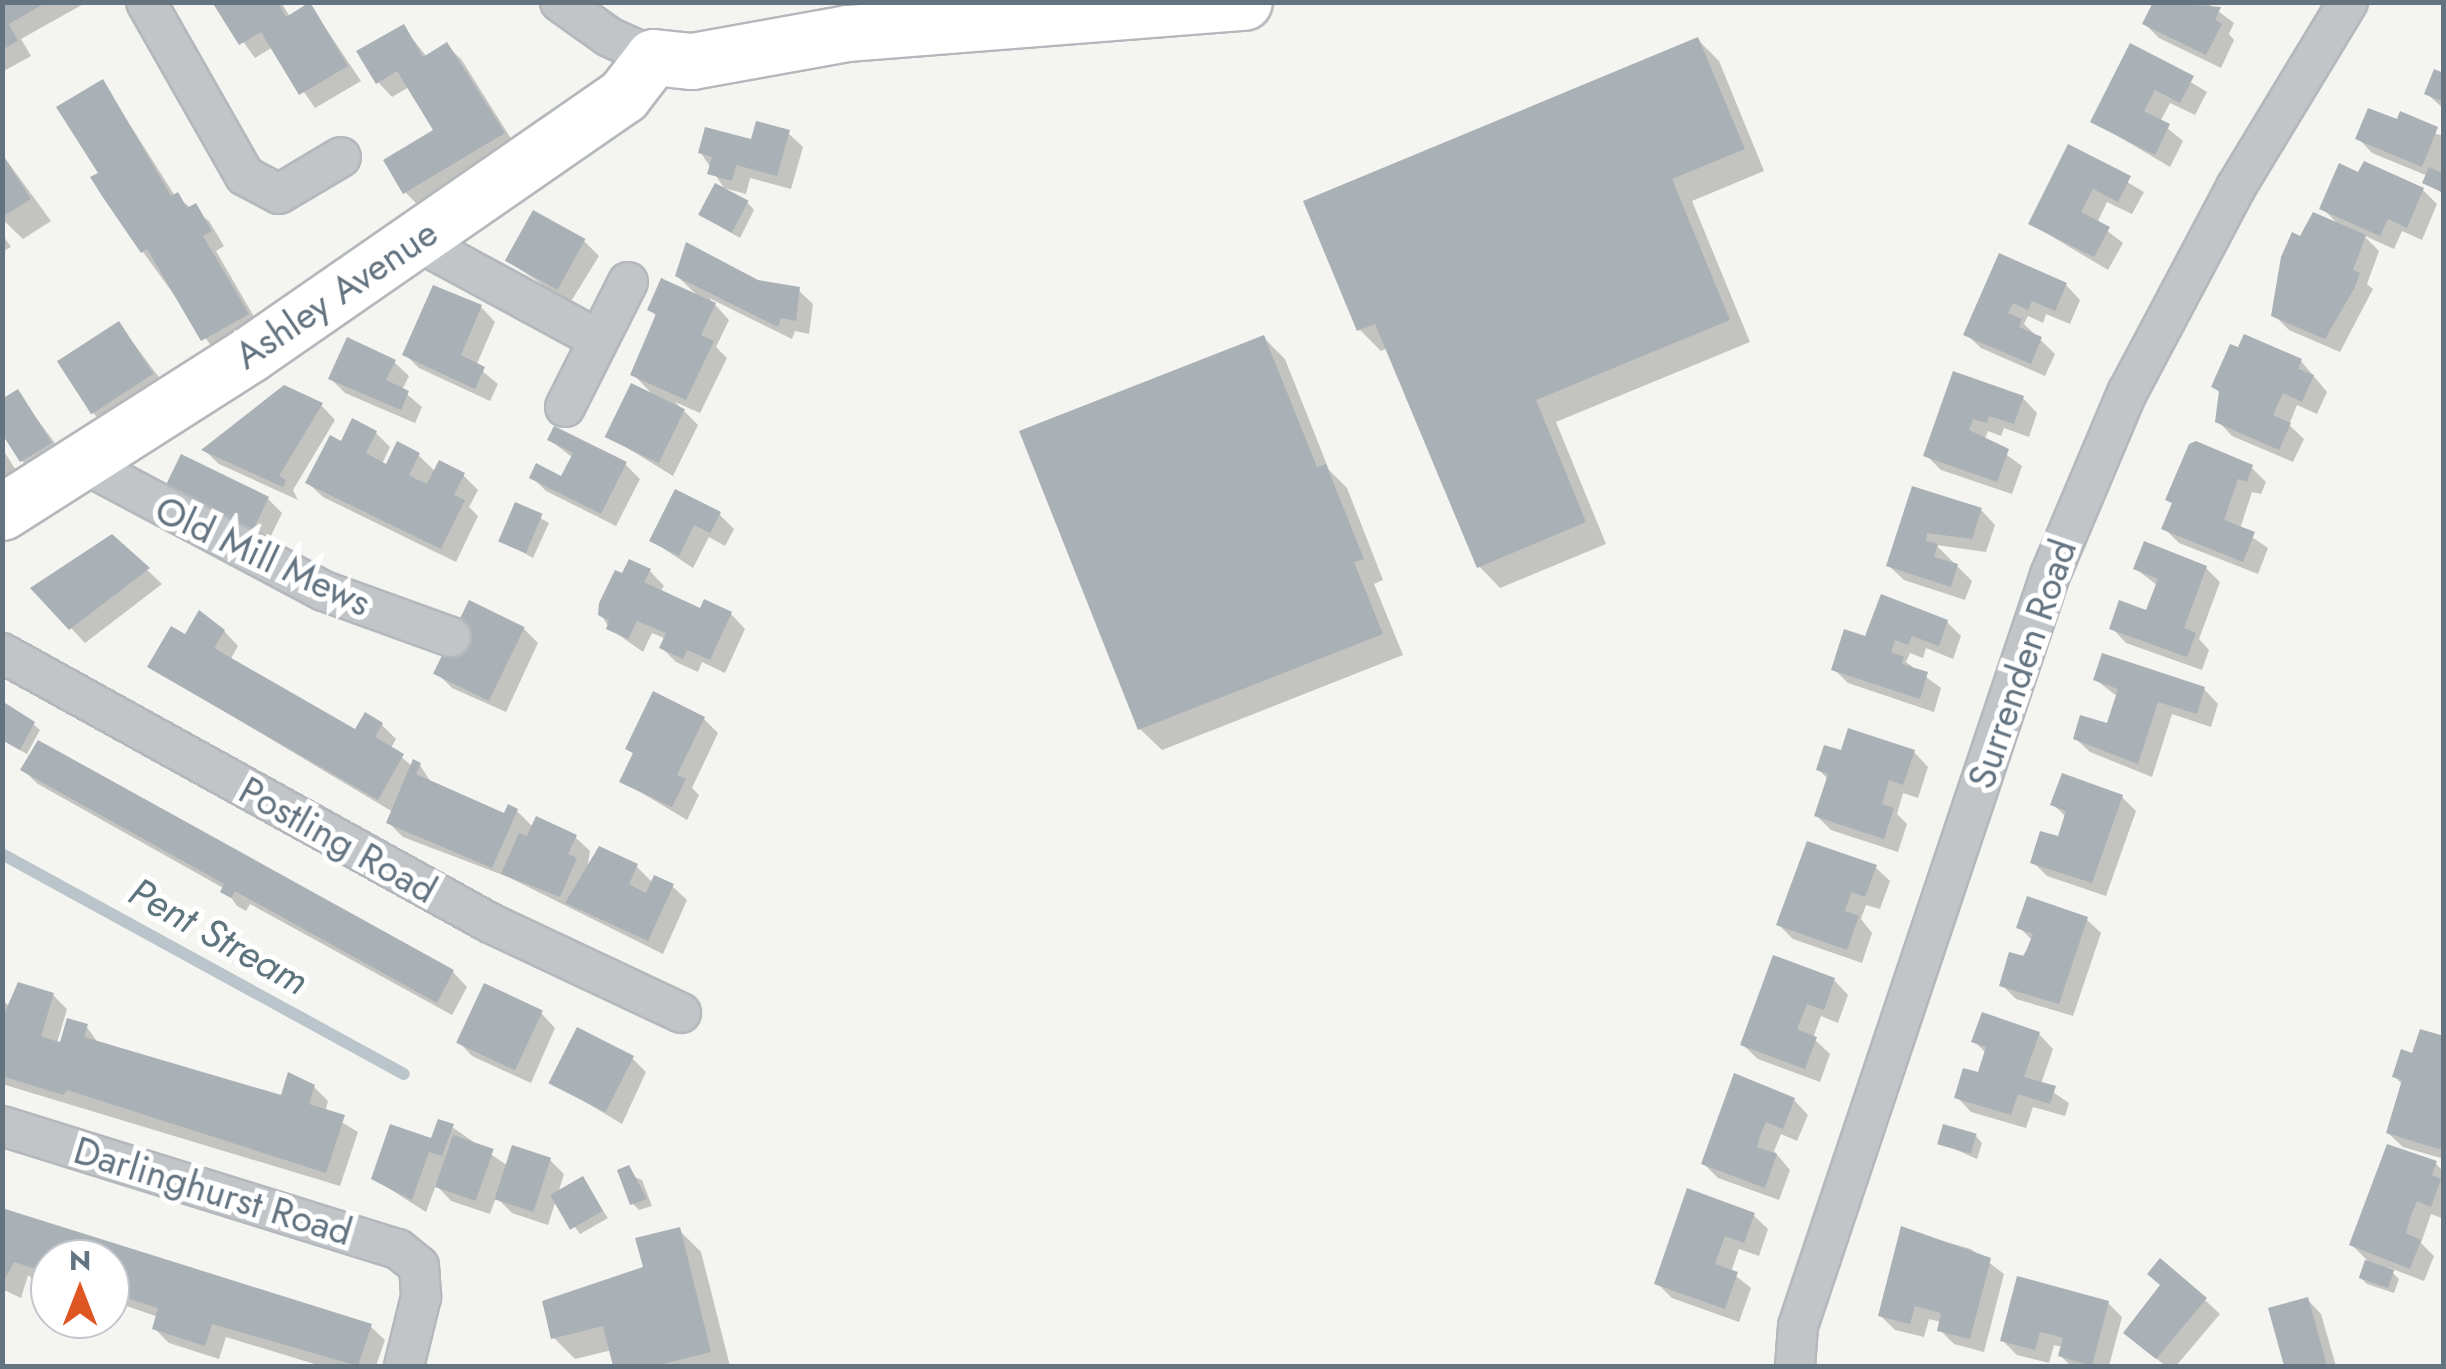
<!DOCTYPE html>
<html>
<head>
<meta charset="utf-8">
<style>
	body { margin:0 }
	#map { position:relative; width:2446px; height:1369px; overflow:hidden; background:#f4f4f0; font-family:Jost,sans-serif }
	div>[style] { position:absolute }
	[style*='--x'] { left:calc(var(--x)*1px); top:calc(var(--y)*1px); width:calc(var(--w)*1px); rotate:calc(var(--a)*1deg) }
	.shadow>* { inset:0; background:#0003 }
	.stream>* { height:12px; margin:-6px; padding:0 6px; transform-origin:6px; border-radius:6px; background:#bac5cb }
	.building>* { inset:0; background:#aab1b6; transform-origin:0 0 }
	.roads { filter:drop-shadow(2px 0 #b4b8bc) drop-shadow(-2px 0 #b4b8bc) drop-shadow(0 2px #b4b8bc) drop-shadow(0 -2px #b4b8bc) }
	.street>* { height:38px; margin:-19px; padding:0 19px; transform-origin:19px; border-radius:19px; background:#c1c5c8 }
	.secondary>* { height:55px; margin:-27.5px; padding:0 27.5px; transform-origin:27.5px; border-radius:27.5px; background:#fff }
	span { translate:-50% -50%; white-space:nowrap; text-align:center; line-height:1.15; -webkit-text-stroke:10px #fff; paint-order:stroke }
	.street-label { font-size:38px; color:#637380 }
	.water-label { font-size:40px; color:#5f757e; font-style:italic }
	.frame { position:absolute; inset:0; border:5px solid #637380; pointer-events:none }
	.north { position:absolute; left:30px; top:1239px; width:100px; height:100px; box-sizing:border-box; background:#fff; border:2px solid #c1c7cc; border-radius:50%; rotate:0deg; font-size:28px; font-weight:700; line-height:40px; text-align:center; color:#637380 }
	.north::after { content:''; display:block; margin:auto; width:35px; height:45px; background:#df5625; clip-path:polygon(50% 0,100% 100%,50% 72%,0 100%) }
</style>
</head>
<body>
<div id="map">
	<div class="shadow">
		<i style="clip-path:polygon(2px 2px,87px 2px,21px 39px,31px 56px,2px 72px)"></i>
		<i style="clip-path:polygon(206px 2px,281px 2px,290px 17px,310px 5px,361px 81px,315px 108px,273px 47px,255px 58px,217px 6px)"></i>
		<i style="clip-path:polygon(2156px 2px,2206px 2px,2234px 23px,2229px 34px,2234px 40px,2221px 68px,2159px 38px,2145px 24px)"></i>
		<i style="clip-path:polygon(403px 27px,427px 57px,446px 45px,461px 59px,517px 148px,419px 206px,405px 192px,437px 131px,409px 87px,392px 97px,378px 82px)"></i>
		<i style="clip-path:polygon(1698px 40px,1719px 61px,1764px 171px,1692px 201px,1750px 342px,1556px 422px,1606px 544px,1500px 588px,1479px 566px,1388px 348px,1381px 351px,1360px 330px)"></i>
		<i style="clip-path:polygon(2131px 46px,2207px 92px,2195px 115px,2170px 103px,2160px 122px,2183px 141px,2170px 167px,2094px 122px)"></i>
		<i style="clip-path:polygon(2444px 75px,2444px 109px,2427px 94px)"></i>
		<i style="clip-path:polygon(103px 82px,175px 196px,209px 221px,224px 246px,216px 251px,261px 329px,217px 354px,143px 252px,101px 174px)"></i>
		<i style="clip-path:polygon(2398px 123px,2444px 136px,2444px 194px,2425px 183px,2428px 176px,2372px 153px,2358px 138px)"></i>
		<i style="clip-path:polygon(788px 133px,803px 147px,791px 189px,750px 178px,746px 194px,724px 188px,701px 153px)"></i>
		<i style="clip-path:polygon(2069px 148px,2144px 192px,2132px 214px,2107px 202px,2097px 223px,2123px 243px,2108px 270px,2031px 224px)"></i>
		<i style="clip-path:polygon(2px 154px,51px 221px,23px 239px,2px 219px)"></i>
		<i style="clip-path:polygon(2360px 175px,2423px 190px,2437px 204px,2422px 240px,2402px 231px,2394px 249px,2363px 235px,2379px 251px,2367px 284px,2373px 289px,2340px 352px,2289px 330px,2274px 315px,2301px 239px,2340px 226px,2322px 208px)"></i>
		<i style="clip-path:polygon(748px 203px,754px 210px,740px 238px,701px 215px)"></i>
		<i style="clip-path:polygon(2px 234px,11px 247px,2px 252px)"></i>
		<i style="clip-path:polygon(584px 241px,599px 256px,570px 303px,506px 260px)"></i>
		<i style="clip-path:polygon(2000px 257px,2066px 285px,2080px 300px,2070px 324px,2046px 314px,2043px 323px,2028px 316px,2024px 324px,2055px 354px,2045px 376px,1981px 348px,1966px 334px)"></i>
		<i style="clip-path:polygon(677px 276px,798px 290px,813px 304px,809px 334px,795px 331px,792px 339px,709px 298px,729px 320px,716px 347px,727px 358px,700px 413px,675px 402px,698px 425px,673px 476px,606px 435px,654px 396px,633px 374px,658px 318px,650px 310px,700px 298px)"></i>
		<i style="clip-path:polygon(481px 307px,495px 322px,476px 366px,498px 384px,490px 401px,419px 368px,405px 354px)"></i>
		<i style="clip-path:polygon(119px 324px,173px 396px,114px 434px,92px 412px)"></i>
		<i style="clip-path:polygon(1263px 337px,1285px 359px,1329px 470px,1347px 488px,1383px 580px,1374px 584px,1403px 655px,1162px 750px,1140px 729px)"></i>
		<i style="clip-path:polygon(2301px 361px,2327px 392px,2317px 414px,2297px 405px,2289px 425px,2304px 439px,2293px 462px,2232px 436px,2218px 421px,2221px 394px,2214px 387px)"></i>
		<i style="clip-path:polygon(394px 362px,409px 376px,402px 390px,422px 407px,415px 423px,345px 393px,330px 378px)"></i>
		<i style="clip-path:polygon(1954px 374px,2023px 398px,2037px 413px,2029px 437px,2004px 428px,2001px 436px,1988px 431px,1985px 439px,2022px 466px,2012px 494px,1941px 470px,1926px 455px)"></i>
		<i style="clip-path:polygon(18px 393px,71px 465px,44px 482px,22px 461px)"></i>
		<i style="clip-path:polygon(321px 405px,335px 420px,293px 490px,298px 500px,219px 464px,205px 451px)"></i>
		<i style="clip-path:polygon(376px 433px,390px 447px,382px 464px,387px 467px,418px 455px,436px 472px,463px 475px,478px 490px,469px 507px,478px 516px,456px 562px,323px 497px,308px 483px,342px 444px)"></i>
		<i style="clip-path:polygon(550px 440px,625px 464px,640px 479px,616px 526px,546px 491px,532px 477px,563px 480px,573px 458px)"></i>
		<i style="clip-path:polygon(2px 448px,29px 491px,2px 508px)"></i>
		<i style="clip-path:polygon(2251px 467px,2266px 482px,2261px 494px,2252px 492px,2240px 529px,2268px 548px,2258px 574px,2179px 543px,2164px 528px,2174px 505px)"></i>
		<i style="clip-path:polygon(1913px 489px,1981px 510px,1995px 525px,1986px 552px,1936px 545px,1972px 581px,1965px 600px,1904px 580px,1889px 566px)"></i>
		<i style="clip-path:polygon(268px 499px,282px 513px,264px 550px,178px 508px)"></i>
		<i style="clip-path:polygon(517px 505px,549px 523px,533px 558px,501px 540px)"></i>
		<i style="clip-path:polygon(719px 514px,734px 529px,725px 546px,709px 537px,693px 568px,652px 541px)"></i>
		<i style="clip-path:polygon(112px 537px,162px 584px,85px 643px,71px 628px)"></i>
		<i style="clip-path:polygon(2206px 568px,2220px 582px,2199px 639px,2209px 650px,2202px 670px,2126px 643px,2112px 628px,2147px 613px,2158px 586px,2136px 569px)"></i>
		<i style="clip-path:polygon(650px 571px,664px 586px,660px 592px,701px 611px,731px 614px,745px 629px,725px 673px,702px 662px,698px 672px,676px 662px,662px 648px,666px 639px,652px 633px,643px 652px,609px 628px,601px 614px,623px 577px)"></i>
		<i style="clip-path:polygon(1947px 622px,1961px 636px,1953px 659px,1926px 648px,1923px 658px,1910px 653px,1906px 662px,1941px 688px,1934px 712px,1848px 683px,1834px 669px,1867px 639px)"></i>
		<i style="clip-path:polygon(524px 629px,538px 643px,506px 712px,452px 688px,437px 673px)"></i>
		<i style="clip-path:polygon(224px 631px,238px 646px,230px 660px,356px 732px,382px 725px,396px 739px,391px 748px,413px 767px,420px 765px,432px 784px,505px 817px,517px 811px,533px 827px,575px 837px,590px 851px,587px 871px,636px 866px,653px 883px,672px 886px,687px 900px,663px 954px,508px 877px,403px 837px,389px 823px,393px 812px,150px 667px,185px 637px)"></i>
		<i style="clip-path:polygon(2096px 680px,2204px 689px,2218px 704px,2211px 727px,2172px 714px,2152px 777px,2090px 752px,2075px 738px,2109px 726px,2118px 697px)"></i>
		<i style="clip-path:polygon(704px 719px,718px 733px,692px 788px,699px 795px,687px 820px,622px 781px,635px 755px,628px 748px)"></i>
		<i style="clip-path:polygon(33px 724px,40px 730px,27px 754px,2px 740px)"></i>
		<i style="clip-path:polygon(1914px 752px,1928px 767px,1918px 798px,1903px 793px,1897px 814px,1907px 824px,1898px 852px,1831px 830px,1817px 816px,1829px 780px,1819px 770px,1842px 753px)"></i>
		<i style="clip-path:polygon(23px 770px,453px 972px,467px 987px,452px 1015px,250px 904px,246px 911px,237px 906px,225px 889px,38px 784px)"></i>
		<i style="clip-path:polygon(2122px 797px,2136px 811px,2106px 896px,2047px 876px,2033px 862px,2059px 840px,2067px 818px,2053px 804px)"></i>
		<i style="clip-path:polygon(1875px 867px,1890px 881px,1880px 909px,1866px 905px,1861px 919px,1872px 933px,1862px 963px,1793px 939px,1779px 925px)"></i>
		<i style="clip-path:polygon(2086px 919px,2101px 933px,2073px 1016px,2016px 999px,2002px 985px,2033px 941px,2019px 927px)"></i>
		<i style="clip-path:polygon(1834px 980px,1848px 995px,1838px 1023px,1821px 1016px,1813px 1038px,1830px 1054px,1820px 1082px,1758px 1059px,1743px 1045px)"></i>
		<i style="clip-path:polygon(53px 995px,67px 1009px,57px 1043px,62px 1045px,86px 1026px,99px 1044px,283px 1098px,314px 1087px,328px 1101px,325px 1112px,358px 1132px,340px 1186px,2px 1084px,2px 999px,12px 1009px)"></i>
		<i style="clip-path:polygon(541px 1013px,555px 1028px,531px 1083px,472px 1056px,458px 1041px)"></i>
		<i style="clip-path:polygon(2039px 1034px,2053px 1049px,2041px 1084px,2069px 1103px,2065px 1116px,2033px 1107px,2026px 1128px,1971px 1112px,1957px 1097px,1979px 1075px,1987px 1054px,1974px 1041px)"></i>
		<i style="clip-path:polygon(2444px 1039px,2444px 1159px,2403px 1147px,2388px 1133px,2403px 1085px,2395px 1077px)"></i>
		<i style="clip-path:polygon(632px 1058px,646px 1072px,622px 1124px,552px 1082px)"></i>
		<i style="clip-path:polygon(1794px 1100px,1808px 1115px,1797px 1141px,1781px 1134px,1774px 1151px,1790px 1170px,1779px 1200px,1718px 1178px,1703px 1163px)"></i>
		<i style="clip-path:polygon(452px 1127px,508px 1166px,550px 1160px,564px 1174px,558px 1194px,582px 1179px,608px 1218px,580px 1234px,556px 1200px,548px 1225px,512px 1213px,496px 1197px,490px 1214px,451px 1201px,436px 1185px,426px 1212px,374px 1179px)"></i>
		<i style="clip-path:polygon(1976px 1136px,1982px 1143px,1977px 1159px,1941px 1143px)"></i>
		<i style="clip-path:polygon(2435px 1163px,2444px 1172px,2444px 1219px,2431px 1214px,2421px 1243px,2434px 1256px,2424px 1281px,2387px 1267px,2399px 1279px,2394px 1293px,2367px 1284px,2360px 1277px,2367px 1260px,2352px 1245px)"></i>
		<i style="clip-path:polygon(621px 1172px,642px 1180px,652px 1206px,639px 1210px,633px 1204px)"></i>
		<i style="clip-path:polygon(2px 1209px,370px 1326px,385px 1340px,376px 1366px,321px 1366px,226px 1337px,219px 1359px,169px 1343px,155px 1329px,158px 1317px,121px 1304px,118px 1312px,110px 1309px,110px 1259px,50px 1259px,50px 1294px,28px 1275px,21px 1298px,2px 1289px)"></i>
		<i style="clip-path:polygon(1753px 1215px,1768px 1229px,1759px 1256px,1739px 1249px,1731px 1272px,1751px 1288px,1739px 1322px,1672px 1298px,1657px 1283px)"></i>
		<i style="clip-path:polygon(679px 1230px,701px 1252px,730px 1366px,616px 1366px,612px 1350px,575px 1359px,554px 1338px,646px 1268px)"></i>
		<i style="clip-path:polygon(1903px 1230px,1971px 1249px,2004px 1274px,1984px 1352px,1954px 1344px,1940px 1330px,1941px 1322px,1929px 1319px,1924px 1337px,1895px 1330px,1880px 1315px)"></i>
		<i style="clip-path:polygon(2163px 1286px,2205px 1300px,2220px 1314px,2176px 1366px,2166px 1366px,2141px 1347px)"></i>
		<i style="clip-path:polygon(2307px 1299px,2321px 1314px,2336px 1366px,2287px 1366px,2271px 1309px)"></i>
		<i style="clip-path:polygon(2108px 1303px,2122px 1317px,2109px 1366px,2071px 1366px,2061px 1356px,2063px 1347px,2054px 1345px,2049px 1363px,2017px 1355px,2002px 1340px)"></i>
	</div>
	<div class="stream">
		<i style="--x:2;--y:854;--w:458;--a:28.7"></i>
	</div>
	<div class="building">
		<i style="clip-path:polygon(2px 2px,47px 2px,9px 24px,18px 41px,2px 50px)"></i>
		<i style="clip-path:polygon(212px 2px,278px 2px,286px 17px,310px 2px,348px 66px,299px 95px,261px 32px,239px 45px)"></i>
		<i style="clip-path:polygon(2153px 2px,2221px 7px,2215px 20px,2222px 24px,2206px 55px,2142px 24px)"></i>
		<i style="clip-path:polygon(404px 24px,423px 57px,447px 42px,505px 133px,403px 194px,383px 160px,433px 130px,397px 71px,376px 84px,356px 51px)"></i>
		<i style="clip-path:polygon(1698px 37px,1745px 149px,1672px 179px,1730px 320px,1536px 400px,1586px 522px,1477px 568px,1375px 324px,1357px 331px,1303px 201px)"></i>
		<i style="clip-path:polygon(2130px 43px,2194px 76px,2180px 103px,2155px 90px,2144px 111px,2170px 124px,2155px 155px,2090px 122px)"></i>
		<i style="clip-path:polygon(2434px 69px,2444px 73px,2444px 102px,2424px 94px)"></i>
		<i style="clip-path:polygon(103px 79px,171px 196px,178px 192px,187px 208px,196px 203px,212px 231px,203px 236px,249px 314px,201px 341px,147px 249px,141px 253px,102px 196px,90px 177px,98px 173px,56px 107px)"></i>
		<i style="clip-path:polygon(2368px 108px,2397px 119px,2400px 111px,2438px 127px,2422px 167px,2355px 139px)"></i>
		<i style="clip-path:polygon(756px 121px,790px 130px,777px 176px,736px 165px,732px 181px,707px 174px,712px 157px,698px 153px,705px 127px,751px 139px)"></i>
		<i style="clip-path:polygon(2068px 144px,2131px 176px,2118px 202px,2093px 189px,2081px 212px,2110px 227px,2094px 257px,2028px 224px)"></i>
		<i style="clip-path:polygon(2px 154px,31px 199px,2px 217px)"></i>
		<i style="clip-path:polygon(2364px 161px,2424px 188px,2407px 228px,2388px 219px,2380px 236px,2319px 209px,2339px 163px,2358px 172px)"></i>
		<i style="clip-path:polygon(2429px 167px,2444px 174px,2444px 193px,2422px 183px)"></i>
		<i style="left:715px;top:183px;width:38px;height:36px;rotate:28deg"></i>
		<i style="left:533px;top:210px;width:60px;height:58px;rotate:29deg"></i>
		<i style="clip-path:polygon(2313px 212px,2366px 235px,2353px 270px,2360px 273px,2355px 287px,2325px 339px,2271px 316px,2281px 257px,2292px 232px,2300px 236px)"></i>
		<i style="clip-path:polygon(686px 242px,758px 280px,800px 287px,796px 321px,781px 318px,778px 327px,675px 276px)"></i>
		<i style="clip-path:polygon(1999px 253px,2067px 283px,2055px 311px,2032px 301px,2028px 310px,2013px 303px,2008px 313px,2022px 319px,2019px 327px,2042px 337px,2031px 364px,1963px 335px)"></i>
		<i style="clip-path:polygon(661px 278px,716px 303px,701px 335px,714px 341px,686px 400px,630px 375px,656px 314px,647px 310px)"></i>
		<i style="clip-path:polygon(433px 285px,482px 305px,461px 355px,485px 367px,475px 389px,402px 355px)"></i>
		<i style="left:119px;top:321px;width:63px;height:74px;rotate:57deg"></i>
		<i style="clip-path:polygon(2244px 334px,2302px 359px,2298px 369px,2314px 375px,2302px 402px,2283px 393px,2273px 415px,2291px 423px,2279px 450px,2215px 422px,2219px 391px,2211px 387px,2230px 344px,2238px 347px)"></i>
		<i style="clip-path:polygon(1264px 335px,1317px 467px,1326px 464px,1364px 559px,1354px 562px,1383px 634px,1138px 730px,1019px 431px)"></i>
		<i style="clip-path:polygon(347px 337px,396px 360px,386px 380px,409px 391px,401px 410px,328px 379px)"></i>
		<i style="clip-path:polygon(1953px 371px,2024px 396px,2014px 424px,1989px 416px,1987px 423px,1973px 419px,1969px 430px,2009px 449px,1997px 482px,1923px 456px)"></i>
		<i style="left:631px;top:383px;width:60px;height:60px;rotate:26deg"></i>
		<i style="clip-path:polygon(284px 385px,323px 403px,279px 476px,286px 480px,283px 487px,201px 450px)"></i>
		<i style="clip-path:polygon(18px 389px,52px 443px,20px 462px,2px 434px,2px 399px)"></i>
		<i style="clip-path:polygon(352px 418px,377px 431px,366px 453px,386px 464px,397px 441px,420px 453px,409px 475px,418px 480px,427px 484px,439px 460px,465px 473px,454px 495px,465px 500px,441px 549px,305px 483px,330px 435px,341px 441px)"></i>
		<i style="clip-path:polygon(554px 426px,627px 462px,601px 514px,529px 478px,536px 463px,561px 476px,573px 453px,547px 440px)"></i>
		<i style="clip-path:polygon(2196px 441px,2253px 465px,2247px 482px,2238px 479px,2224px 520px,2255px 532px,2243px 562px,2161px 529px,2172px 503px,2165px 500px,2189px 444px)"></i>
		<i style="left:181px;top:454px;width:98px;height:45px;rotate:26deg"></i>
		<i style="clip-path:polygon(1912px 486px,1982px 508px,1972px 539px,1927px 533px,1926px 541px,1938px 544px,1934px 557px,1958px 564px,1951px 587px,1886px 566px)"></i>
		<i style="clip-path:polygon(675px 489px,721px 512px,710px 533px,694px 525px,679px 556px,649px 541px)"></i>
		<i style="left:515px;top:502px;width:30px;height:43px;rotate:23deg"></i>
		<i style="clip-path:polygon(112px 534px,150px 568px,69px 630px,30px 588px)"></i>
		<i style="clip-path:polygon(2144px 541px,2207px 566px,2184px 628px,2196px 633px,2187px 657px,2109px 629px,2119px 600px,2146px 610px,2158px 579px,2133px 569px)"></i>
		<i style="clip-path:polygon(629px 559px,651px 569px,644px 582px,700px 608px,704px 599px,732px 612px,710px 660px,687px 650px,683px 659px,659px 648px,666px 633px,637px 621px,628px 639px,606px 629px,609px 621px,598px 615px,599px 603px,615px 570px,622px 573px)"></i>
		<i style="clip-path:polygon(1881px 594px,1948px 620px,1939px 646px,1912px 636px,1908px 645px,1895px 640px,1891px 652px,1904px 657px,1902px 664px,1928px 672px,1920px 699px,1831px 670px,1844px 629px,1865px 636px)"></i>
		<i style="left:469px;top:600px;width:62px;height:82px;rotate:26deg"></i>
		<i style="clip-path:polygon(199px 610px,225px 630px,214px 648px,355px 729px,365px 712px,383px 723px,375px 737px,404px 754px,378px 800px,147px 667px,171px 626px,185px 634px)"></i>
		<i style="clip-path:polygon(2102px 653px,2205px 687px,2197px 714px,2158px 702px,2138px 764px,2073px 739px,2080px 715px,2107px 723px,2118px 689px,2093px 680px)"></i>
		<i style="clip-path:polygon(653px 691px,705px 717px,677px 775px,686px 779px,672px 807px,619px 782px,633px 753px,625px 749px)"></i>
		<i style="clip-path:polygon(2px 701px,35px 722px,20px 750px,2px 740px)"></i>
		<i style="clip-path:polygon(1848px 728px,1915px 750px,1903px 785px,1889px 780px,1882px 804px,1894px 808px,1884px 839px,1814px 816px,1828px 774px,1816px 770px,1824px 745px,1841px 750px)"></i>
		<i style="clip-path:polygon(38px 740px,454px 970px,437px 1003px,235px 891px,231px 898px,220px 892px,224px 884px,20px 770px)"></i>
		<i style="clip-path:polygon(413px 759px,421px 763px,416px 774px,504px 813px,508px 804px,518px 809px,492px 868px,386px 823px)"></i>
		<i style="clip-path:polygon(2062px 773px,2123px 795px,2092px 883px,2030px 863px,2040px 831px,2058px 836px,2066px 811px,2050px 805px)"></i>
		<i style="clip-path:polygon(536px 816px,577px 835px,568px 854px,577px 858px,560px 897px,501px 874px,519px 833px,527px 836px)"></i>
		<i style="clip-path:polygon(1807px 841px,1877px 865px,1865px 897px,1852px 892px,1847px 904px,1845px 911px,1859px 916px,1847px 950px,1776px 925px)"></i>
		<i style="clip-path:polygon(599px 846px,638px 864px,629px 884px,638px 889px,646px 893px,654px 875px,674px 884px,648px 941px,565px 903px)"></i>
		<i style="clip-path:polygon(2027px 896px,2088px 917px,2059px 1004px,1999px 986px,2009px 952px,2024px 956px,2033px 934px,2016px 928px)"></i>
		<i style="clip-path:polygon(1773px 955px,1835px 978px,1824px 1010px,1807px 1004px,1797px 1029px,1817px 1037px,1805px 1069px,1740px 1045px)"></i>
		<i style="clip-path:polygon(18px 982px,54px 993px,41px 1036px,52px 1040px,60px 1042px,67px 1018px,88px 1024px,84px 1037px,281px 1095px,288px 1072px,315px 1085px,309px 1104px,345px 1115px,326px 1173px,67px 1090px,63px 1095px,2px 1076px,2px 1019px)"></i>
		<i style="left:484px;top:983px;width:65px;height:66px;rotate:25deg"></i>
		<i style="clip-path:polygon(1982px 1012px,2040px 1032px,2024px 1077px,2056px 1086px,2050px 1104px,2018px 1094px,2011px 1115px,1954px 1098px,1963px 1068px,1978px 1072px,1986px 1047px,1971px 1042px)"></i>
		<i style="left:577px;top:1027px;width:64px;height:63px;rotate:27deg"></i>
		<i style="clip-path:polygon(2420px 1029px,2444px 1036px,2442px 1150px,2386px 1133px,2402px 1080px,2392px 1077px,2401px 1049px,2412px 1053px)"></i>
		<i style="clip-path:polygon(1734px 1073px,1795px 1098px,1783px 1129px,1766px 1122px,1760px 1136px,1757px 1147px,1777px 1154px,1765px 1188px,1701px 1164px)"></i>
		<i style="clip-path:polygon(438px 1119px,454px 1124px,442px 1156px,429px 1152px,412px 1200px,371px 1179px,390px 1124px,431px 1138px)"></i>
		<i style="left:1943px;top:1124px;width:35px;height:21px;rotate:16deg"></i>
		<i style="left:453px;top:1135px;width:43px;height:55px;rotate:19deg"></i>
		<i style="clip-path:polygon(2387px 1144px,2437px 1161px,2432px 1175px,2441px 1179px,2431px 1207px,2417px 1201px,2410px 1218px,2406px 1233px,2421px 1240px,2410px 1269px,2349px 1245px)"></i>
		<i style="left:512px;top:1145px;width:41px;height:57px;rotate:18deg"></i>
		<i style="clip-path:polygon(629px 1165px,647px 1199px,630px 1205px,617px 1170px)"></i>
		<i style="left:583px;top:1176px;width:40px;height:38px;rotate:60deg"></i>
		<i style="clip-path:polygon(1687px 1188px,1755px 1213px,1744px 1243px,1725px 1236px,1715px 1264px,1738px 1272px,1725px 1309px,1654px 1284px)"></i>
		<i style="clip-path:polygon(2px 1208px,372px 1324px,358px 1366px,212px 1324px,205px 1346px,152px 1329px,158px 1308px,110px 1293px,110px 1259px,50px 1259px,50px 1285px,33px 1280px,36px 1269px,14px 1262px,2px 1284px)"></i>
		<i style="clip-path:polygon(1901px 1226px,1991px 1258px,1970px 1339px,1937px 1331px,1941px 1313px,1915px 1306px,1910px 1324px,1878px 1316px)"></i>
		<i style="clip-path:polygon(680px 1227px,711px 1352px,655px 1366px,613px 1366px,603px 1326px,551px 1339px,542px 1301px,643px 1267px,635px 1238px)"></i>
		<i style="clip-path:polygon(2160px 1258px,2207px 1298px,2156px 1359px,2123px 1333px,2160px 1285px,2147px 1274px)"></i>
		<i style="left:2365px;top:1260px;width:31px;height:19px;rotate:19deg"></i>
		<i style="clip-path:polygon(2017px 1276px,2109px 1301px,2092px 1366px,2058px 1356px,2063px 1338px,2049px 1334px,2040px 1332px,2035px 1350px,2000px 1341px)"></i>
		<i style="clip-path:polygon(2308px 1297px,2327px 1366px,2284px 1366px,2268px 1308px)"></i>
	</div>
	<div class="roads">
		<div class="street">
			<i style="--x:146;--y:2;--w:200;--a:60.4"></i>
			<i style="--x:245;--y:176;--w:38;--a:28"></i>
			<i style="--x:279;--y:194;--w:72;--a:-30.8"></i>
			<i style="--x:560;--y:2;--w:60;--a:35.5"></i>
			<i style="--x:609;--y:37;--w:48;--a:24.4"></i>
			<i style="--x:415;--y:240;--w:207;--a:28.5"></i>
			<i style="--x:565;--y:407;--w:140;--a:-63.3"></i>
			<i style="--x:81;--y:462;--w:275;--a:28"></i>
			<i style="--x:324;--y:591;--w:135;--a:19.9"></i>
			<i style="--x:2;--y:653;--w:558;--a:28.95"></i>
			<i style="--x:490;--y:923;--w:211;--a:25.2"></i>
			<i style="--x:2;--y:1126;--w:415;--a:17.3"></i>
			<i style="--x:398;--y:1249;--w:27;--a:39"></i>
			<i style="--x:419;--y:1266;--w:31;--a:86"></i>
			<i style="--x:421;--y:1297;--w:71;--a:103.8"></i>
			<i style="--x:1795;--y:1366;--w:40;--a:-85.7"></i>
			<i style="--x:1798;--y:1326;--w:792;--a:-71.45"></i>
			<i style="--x:2050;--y:575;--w:198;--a:-67.1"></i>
			<i style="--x:2127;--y:393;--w:233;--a:-62.1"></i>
			<i style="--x:2236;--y:187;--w:216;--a:-58.8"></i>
		</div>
		<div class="secondary">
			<i style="--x:2;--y:512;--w:294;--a:-32.5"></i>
			<i style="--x:250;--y:354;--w:454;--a:-34.7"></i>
			<i style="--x:623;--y:96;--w:49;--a:-52.4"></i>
			<i style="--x:653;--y:57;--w:39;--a:6"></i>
			<i style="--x:692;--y:61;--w:158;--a:-10.2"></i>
			<i style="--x:848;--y:33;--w:397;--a:-4.5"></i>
		</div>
	</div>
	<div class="street-label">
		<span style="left:336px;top:294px;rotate:-34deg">Ashley Avenue</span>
		<span style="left:263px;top:556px;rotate:25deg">Old Mill Mews</span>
		<span style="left:2022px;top:664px;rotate:-71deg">Surrenden Road</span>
		<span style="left:338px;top:840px;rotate:29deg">Postling Road</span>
		<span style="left:213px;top:1191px;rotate:17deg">Darlinghurst Road</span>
	</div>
	<div class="water-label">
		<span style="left:219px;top:936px;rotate:29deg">Pent Stream</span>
	</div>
	<div class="frame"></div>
	<div class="north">N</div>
</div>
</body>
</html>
